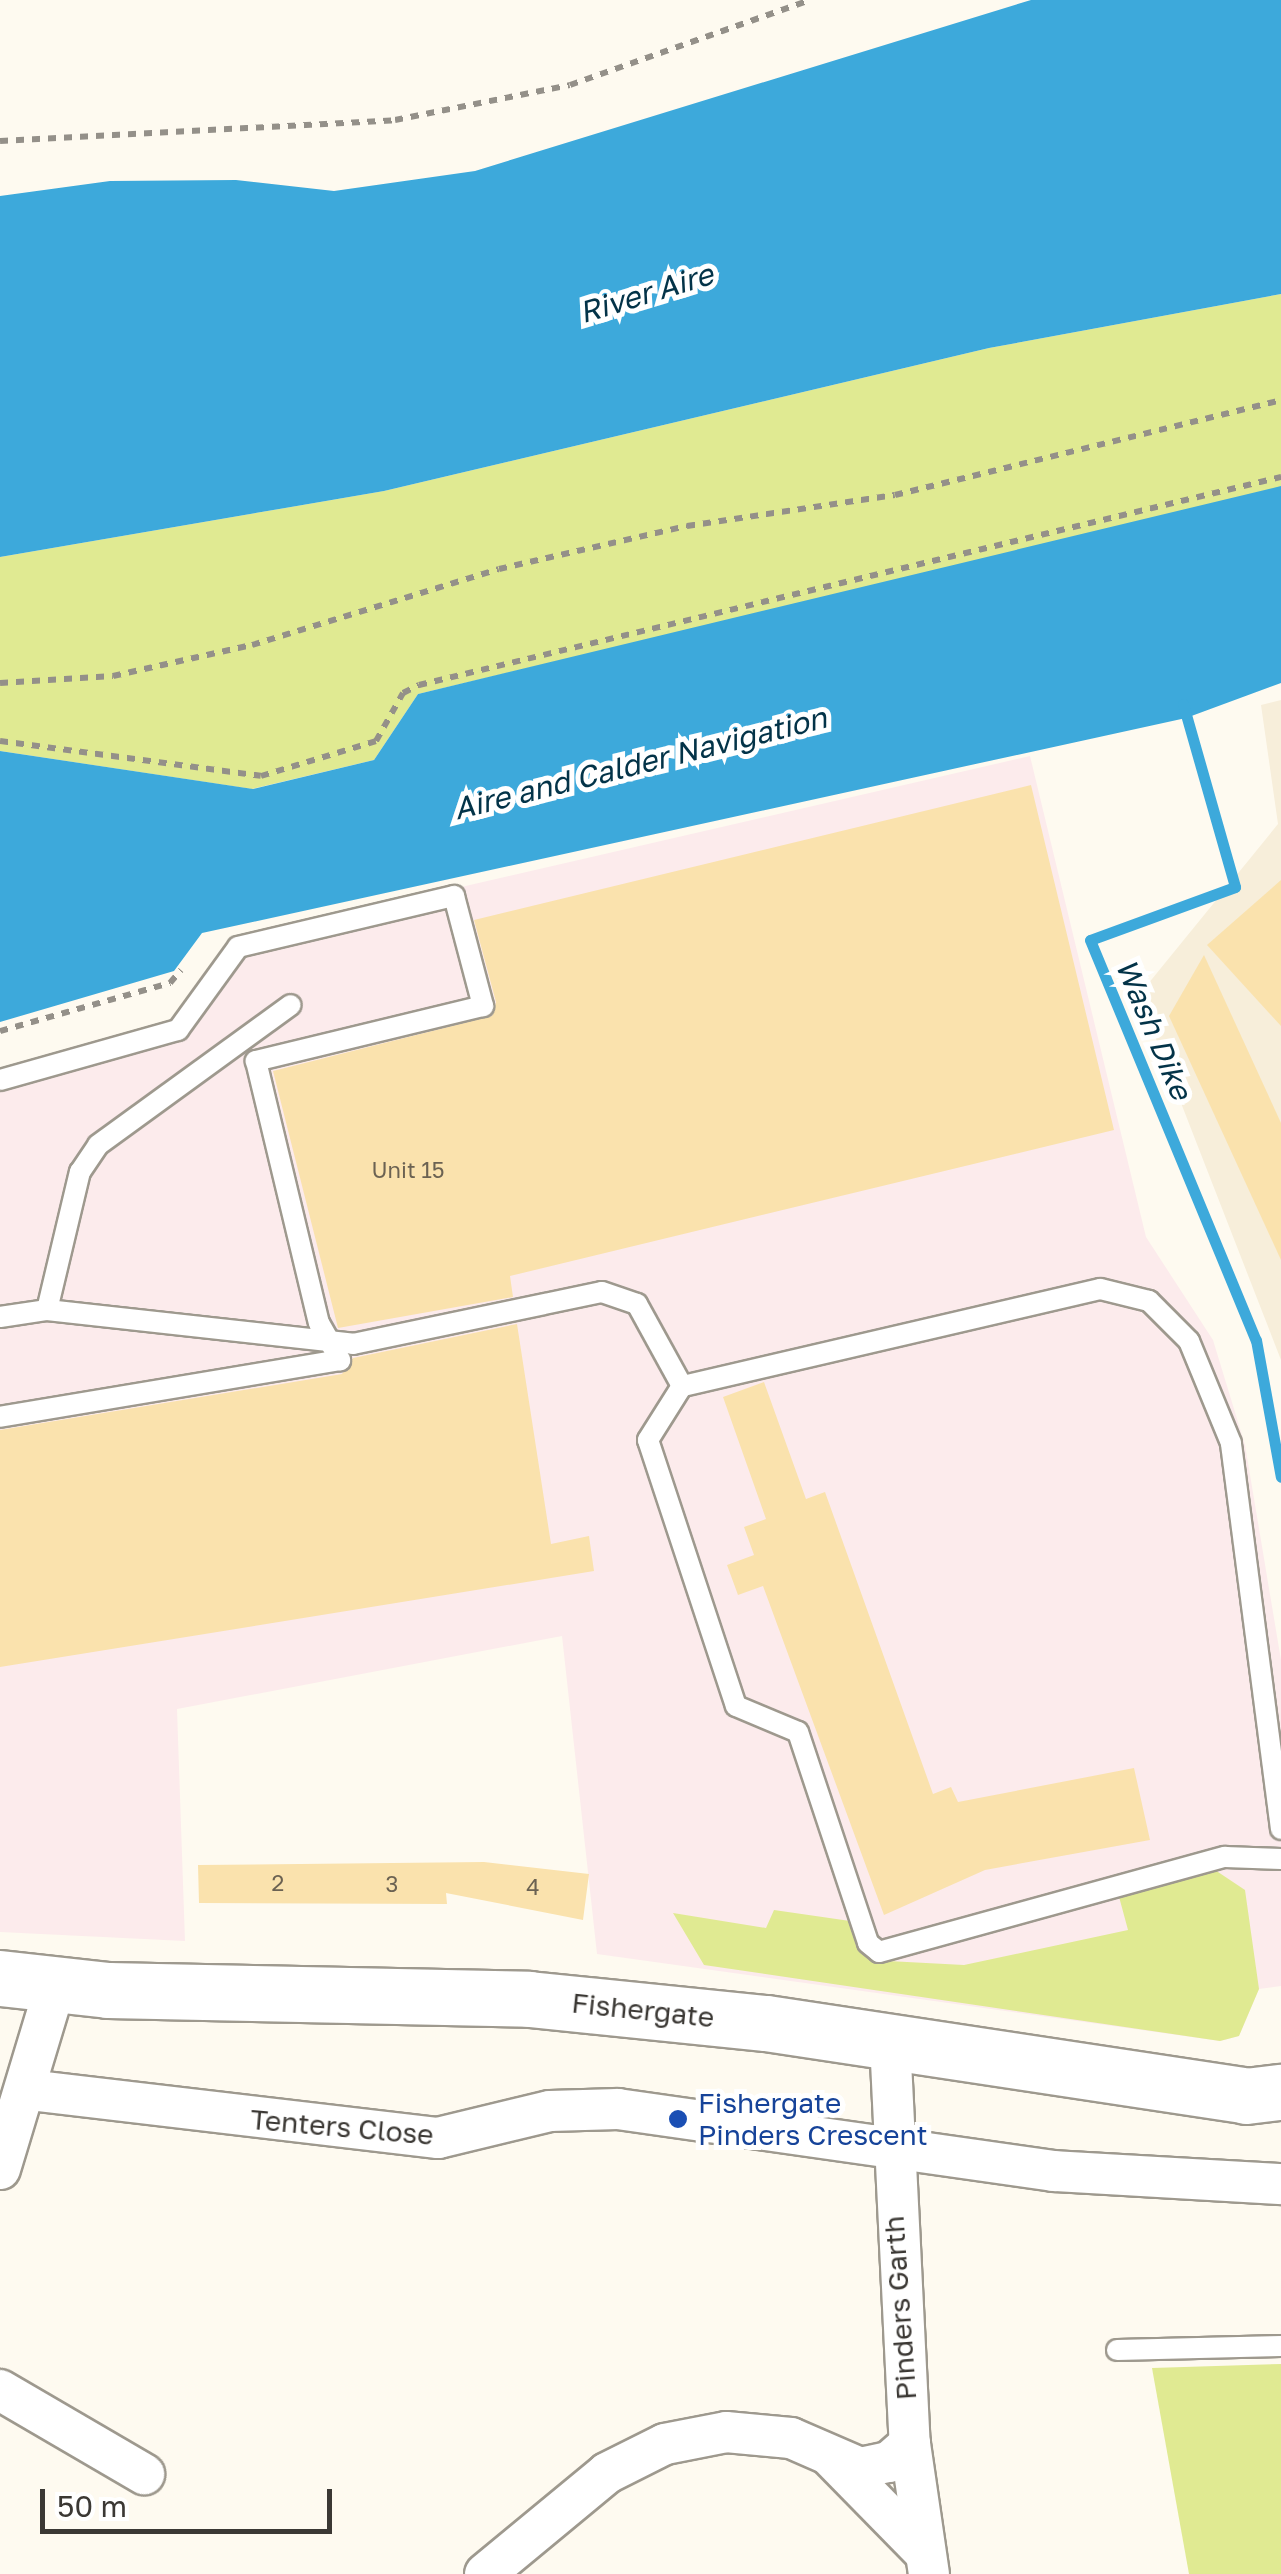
<!DOCTYPE html>
<html>
<head>
<meta charset="utf-8">
<style>
	body { margin:0 }
	#map { position:relative; width:1281px; height:2574px; overflow:hidden; background:#fefaf0; font-family:"Golos Text",sans-serif }
	div>[style] { position:absolute }
	[style*='--x'] { left:calc(var(--x)*1px); top:calc(var(--y)*1px); width:calc(var(--w)*1px); rotate:calc(var(--a)*1deg) }
	.commercial>* { inset:0; background:#fcebec }
	.built>* { inset:0; background:#f7eeda }
	.green>* { inset:0; background:#e0ea92 }
	.water>* { inset:0; background:#3da9db }
	.stream>* { height:11px; margin:-5.5px; padding:0 5.5px; transform-origin:5.5px; border-radius:5.5px; background:#3da9db }
	.building>* { inset:0; background:#fae2ad }
	.path>* { height:6px; margin-top:-3px; transform-origin:0; background:repeating-linear-gradient(90deg,#949089 0 8px,transparent 0 16px) }
	.roads { filter:drop-shadow(2px 0 #9e998e) drop-shadow(-2px 0 #9e998e) drop-shadow(0 2px #9e998e) drop-shadow(0 -2px #9e998e) }
	.service>* { height:20px; margin:-10px; padding:0 10px; transform-origin:10px; border-radius:10px; background:#fff }
	.minor>* { height:40px; margin:-20px; padding:0 20px; transform-origin:20px; border-radius:20px; background:#fff }
	.secondary>* { height:55px; margin:-27.5px; padding:0 27.5px; transform-origin:27.5px; border-radius:27.5px; background:#fff }
	.dots>* { width:28px; height:28px; translate:-50% -50%; box-sizing:border-box; border:5px solid #fff; border-radius:50% }
	span { translate:-50% -50%; white-space:nowrap; text-align:center; line-height:1.15; -webkit-text-stroke:10px #fff; paint-order:stroke }
	.number-label { font-size:22px; color:#6b6252 }
	.number-label span { -webkit-text-stroke-width:0 }
	.street-label { font-size:28px; color:#3b3834 }
	.transit-label { font-size:28px; color:#164399 }
	.left { translate:0 -50%; text-align:left }
	.water-label { font-size:30px; color:#033348; font-style:italic }
	.scale { position:absolute; left:40px; top:2489px; width:292px; height:45px; box-sizing:border-box; border:5px solid #3b3834; border-top:0; padding-left:12px; font-size:30px; line-height:35px; white-space:nowrap; color:#3b3834; -webkit-text-stroke:8px #fff; paint-order:stroke }
</style>
</head>
<body>
<div id="map">
	<div class="commercial">
		<i style="clip-path:polygon(1030px 756px,1146px 1237px,1213px 1340px,1245px 1445px,1281px 1660px,1281px 1986px,1259px 1989px,1239px 2036px,1220px 2041px,597px 1954px,562px 1636px,177px 1709px,185px 1941px,0 1932px,0 1074px,177px 1024px,236px 939px)"></i>
	</div>
	<div class="built">
		<i style="clip-path:polygon(1281px 700px,1281px 1360px,1139px 995px,1278px 824px,1261px 705px)"></i>
	</div>
	<div class="green">
		<i style="clip-path:polygon(1281px 294px,1281px 490px,418px 694px,374px 760px,252px 789px,0 751px,0 557px,384px 491px,989px 348px)"></i>
		<i style="clip-path:polygon(1209px 1866px,1245px 1890px,1259px 1989px,1239px 2036px,1220px 2041px,704px 1965px,673px 1913px,766px 1928px,774px 1910px,857px 1922px,869px 1960px,964px 1965px,1128px 1930px,1118px 1893px)"></i>
		<i style="clip-path:polygon(1281px 2364px,1281px 2574px,1189px 2574px,1152px 2368px)"></i>
	</div>
	<div class="water">
		<i style="clip-path:polygon(1031px 0,1281px 0,1281px 294px,989px 348px,384px 491px,0 557px,0 196px,110px 181px,236px 180px,334px 191px,475px 171px)"></i>
		<i style="clip-path:polygon(1281px 486px,1281px 683px,1186px 718px,202px 933px,174px 971px,0 1022px,0 751px,253px 789px,374px 760px,418px 694px)"></i>
	</div>
	<div class="stream">
		<i style="--x:1183;--y:704;--w:190;--a:74.1"></i>
		<i style="--x:1235;--y:887;--w:154;--a:159.9"></i>
		<i style="--x:1090;--y:940;--w:433;--a:67.5"></i>
		<i style="--x:1256;--y:1340;--w:139;--a:79.7"></i>
	</div>
	<div class="building">
		<i style="clip-path:polygon(1031px 785px,1114px 1130px,510px 1276px,513px 1297px,338px 1328px,273px 1071px,492px 1016px,496px 1002px,474px 920px)"></i>
		<i style="clip-path:polygon(1281px 880px,1281px 1026px,1207px 945px)"></i>
		<i style="clip-path:polygon(1204px 955px,1281px 1123px,1281px 1260px,1169px 1016px)"></i>
		<i style="clip-path:polygon(517px 1324px,551px 1544px,589px 1536px,594px 1571px,0 1667px,0 1430px,342px 1374px,353px 1358px)"></i>
		<i style="clip-path:polygon(764px 1382px,806px 1499px,825px 1492px,933px 1794px,951px 1787px,958px 1802px,1134px 1768px,1150px 1840px,985px 1870px,884px 1915px,763px 1586px,738px 1595px,727px 1565px,754px 1555px,744px 1527px,766px 1519px,723px 1397px)"></i>
		<i style="clip-path:polygon(484px 1862px,589px 1874px,583px 1920px,446px 1893px,447px 1904px,199px 1903px,198px 1865px)"></i>
	</div>
	<div class="path">
		<i style="--x:0;--y:141;--w:396;--a:-3"></i>
		<i style="--x:395;--y:120;--w:178;--a:-11.3"></i>
		<i style="--x:570;--y:85;--w:255;--a:-19.5"></i>
		<i style="--x:0;--y:683;--w:113;--a:-3.5"></i>
		<i style="--x:113;--y:676;--w:142;--a:-12.6"></i>
		<i style="--x:252;--y:645;--w:258;--a:-17.1"></i>
		<i style="--x:499;--y:569;--w:193;--a:-12.9"></i>
		<i style="--x:687;--y:526;--w:210;--a:-8.5"></i>
		<i style="--x:895;--y:495;--w:398;--a:-13.8"></i>
		<i style="--x:0;--y:741;--w:263;--a:7.6"></i>
		<i style="--x:261;--y:776;--w:120;--a:-16.9"></i>
		<i style="--x:376;--y:741;--w:55;--a:-60.6"></i>
		<i style="--x:403;--y:693;--w:18;--a:-27"></i>
		<i style="--x:419;--y:685;--w:887;--a:-13.57"></i>
		<i style="--x:0;--y:1031;--w:177;--a:-15.8"></i>
		<i style="--x:170;--y:983;--w:17;--a:-50"></i>
	</div>
	<div class="roads">
		<div class="service">
			<i style="--x:0;--y:1080;--w:185;--a:-15.7"></i>
			<i style="--x:178;--y:1030;--w:102;--a:-54.1"></i>
			<i style="--x:238;--y:947;--w:222;--a:-13.3"></i>
			<i style="--x:454;--y:896;--w:114;--a:75.2"></i>
			<i style="--x:483;--y:1006;--w:234;--a:166.4"></i>
			<i style="--x:256;--y:1061;--w:269;--a:76.5"></i>
			<i style="--x:319;--y:1323;--w:43;--a:60.4"></i>
			<i style="--x:340;--y:1360;--w:345;--a:170.5"></i>
			<i style="--x:47;--y:1310;--w:142;--a:-76.6"></i>
			<i style="--x:80;--y:1172;--w:32;--a:-56"></i>
			<i style="--x:98;--y:1145;--w:238;--a:-36"></i>
			<i style="--x:0;--y:1317;--w:48;--a:-8.5"></i>
			<i style="--x:47;--y:1310;--w:308;--a:6.3"></i>
			<i style="--x:353;--y:1344;--w:254;--a:-11.8"></i>
			<i style="--x:602;--y:1292;--w:37;--a:19"></i>
			<i style="--x:637;--y:1304;--w:94;--a:61.2"></i>
			<i style="--x:1281;--y:1829;--w:389;--a:-97.4"></i>
			<i style="--x:1231;--y:1443;--w:110;--a:-112.4"></i>
			<i style="--x:1189;--y:1341;--w:57;--a:-135"></i>
			<i style="--x:1149;--y:1301;--w:50;--a:-166.2"></i>
			<i style="--x:1100;--y:1289;--w:429;--a:166.9"></i>
			<i style="--x:682;--y:1386;--w:64;--a:122.2"></i>
			<i style="--x:648;--y:1440;--w:280;--a:71.7"></i>
			<i style="--x:736;--y:1706;--w:67;--a:22.8"></i>
			<i style="--x:798;--y:1732;--w:222;--a:71.6"></i>
			<i style="--x:868;--y:1943;--w:14;--a:39"></i>
			<i style="--x:879;--y:1952;--w:359;--a:-15.4"></i>
			<i style="--x:1225;--y:1857;--w:56;--a:2"></i>
			<i style="--x:1117;--y:2350;--w:164;--a:-1.4"></i>
		</div>
		<div class="minor">
			<i style="--x:890;--y:2041;--w:403;--a:87.2"></i>
			<i style="--x:910;--y:2444;--w:131;--a:81.7"></i>
			<i style="--x:29;--y:2090;--w:412;--a:6.7"></i>
			<i style="--x:438;--y:2138;--w:115;--a:-13.6"></i>
			<i style="--x:550;--y:2111;--w:68;--a:-1.7"></i>
			<i style="--x:618;--y:2109;--w:440;--a:8.1"></i>
			<i style="--x:1054;--y:2171;--w:227;--a:3.3"></i>
			<i style="--x:0;--y:2169;--w:193;--a:-73.2"></i>
			<i style="--x:0;--y:2390;--w:167;--a:30.3"></i>
			<i style="--x:832;--y:2458;--w:132;--a:45.6"></i>
			<i style="--x:485;--y:2574;--w:158;--a:-39.6"></i>
			<i style="--x:607;--y:2473;--w:65;--a:-26.6"></i>
			<i style="--x:665;--y:2444;--w:62;--a:-11.1"></i>
			<i style="--x:726;--y:2432;--w:65;--a:5.3"></i>
			<i style="--x:791;--y:2438;--w:75;--a:23.5"></i>
			<i style="--x:860;--y:2468;--w:30;--a:-12"></i>
			<i style="--x:889;--y:2462;--w:28;--a:-41"></i>
		</div>
		<div class="secondary">
			<i style="--x:0;--y:1978;--w:109;--a:6.3"></i>
			<i style="--x:108;--y:1990;--w:421;--a:1.2"></i>
			<i style="--x:529;--y:1999;--w:238;--a:5.8"></i>
			<i style="--x:766;--y:2023;--w:486;--a:8.6"></i>
			<i style="--x:1246;--y:2096;--w:35;--a:-7"></i>
		</div>
	</div>
	<div class="dots">
		<i style="left:678px;top:2119px;background:#1a4fb4"></i>
	</div>
	<div class="number-label">
		<span style="left:408px;top:1170px">Unit 15</span>
		<span style="left:278px;top:1883px">2</span>
		<span style="left:392px;top:1884px">3</span>
		<span style="left:533px;top:1887px">4</span>
	</div>
	<div class="street-label">
		<span style="left:643px;top:2010px;rotate:6deg">Fishergate</span>
		<span style="left:342px;top:2127px;rotate:5deg">Tenters Close</span>
		<span style="left:900px;top:2308px;rotate:-94deg">Pinders Garth</span>
	</div>
	<div class="transit-label">
		<span class="left" style="left:698px;top:2119px">Fishergate<br>Pinders Crescent</span>
	</div>
	<div class="water-label">
		<span style="left:646px;top:293px;rotate:-17deg">River Aire</span>
		<span style="left:640px;top:763px;rotate:-14deg">Aire and Calder Navigation</span>
		<span style="left:1154px;top:1029px;rotate:67deg">Wash Dike</span>
	</div>
	<div class="scale">50 m</div>
</div>
</body>
</html>
